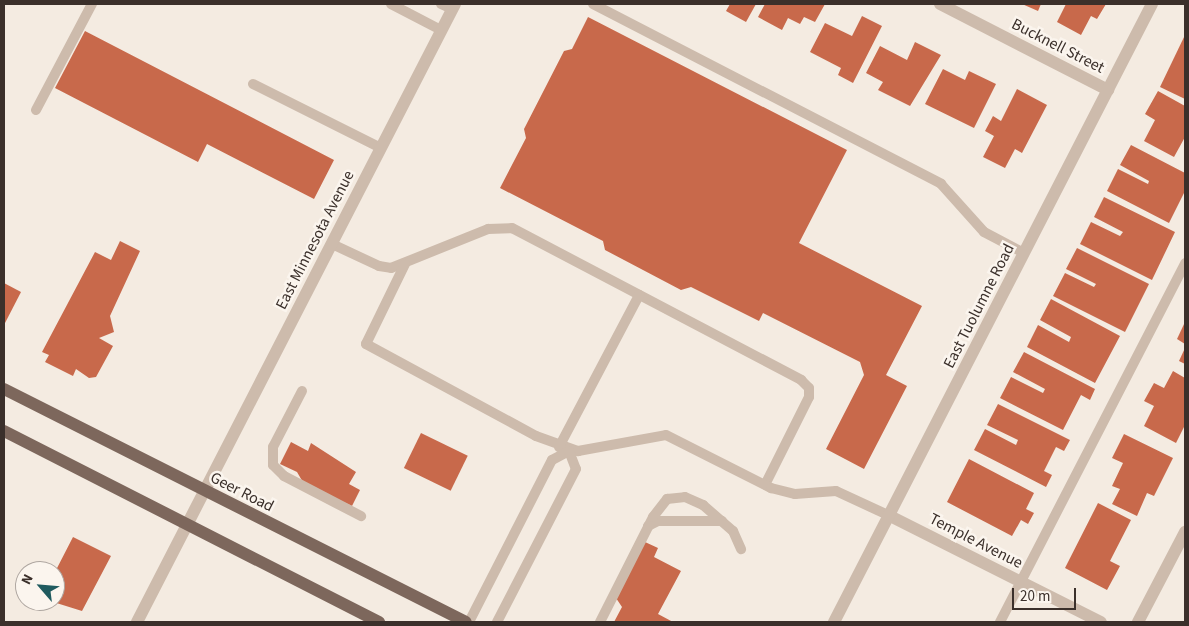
<!DOCTYPE html>
<html>
<head>
<meta charset="utf-8">
<style>
	body { margin:0 }
	#map { position:relative; width:1189px; height:626px; overflow:hidden; background:#f4ebe1; font-family:"Source Sans 3",sans-serif }
	div>[style] { position:absolute }
	[style*='--x'] { left:calc(var(--x)*1px); top:calc(var(--y)*1px); width:calc(var(--w)*1px); rotate:calc(var(--a)*1deg) }
	.building>* { inset:0; background:#c8694b; transform-origin:0 0 }
	.service>* { height:10px; margin:-5px; padding:0 5px; transform-origin:5px; border-radius:5px; background:#cdbbac }
	.minor>* { height:12px; margin:-6px; padding:0 6px; transform-origin:6px; border-radius:6px; background:#cdbbac }
	.tertiary>* { height:12px; margin:-6px; padding:0 6px; transform-origin:6px; border-radius:6px; background:#cdbbac }
	.primary>* { height:12px; margin:-6px; padding:0 6px; transform-origin:6px; border-radius:6px; background:#7d675c }
	span { translate:-50% -50%; white-space:nowrap; text-align:center; line-height:1.15; -webkit-text-stroke:5px #fbf5ee; paint-order:stroke }
	.street-label { font-size:16px; color:#3b302b }
	.frame { position:absolute; inset:0; border:5px solid #3b302b; pointer-events:none }
	.north { position:absolute; left:15px; top:561px; width:50px; height:50px; box-sizing:border-box; background:#fbf5ee; border:1px solid #aea6a0; border-radius:50%; rotate:297deg; font-size:14px; font-weight:700; line-height:20px; text-align:center; color:#3b302b }
	.north::after { content:''; display:block; margin:auto; width:18px; height:22px; background:#1f5a5e; clip-path:polygon(50% 0,100% 100%,50% 72%,0 100%) }
	.scale { position:absolute; left:1012px; top:588px; width:64px; height:22px; box-sizing:border-box; border:2px solid #3b302b; border-top:0; padding-left:6px; font-size:15px; line-height:18px; white-space:nowrap; color:#3b302b; -webkit-text-stroke:4px #fbf5ee; paint-order:stroke }
</style>
</head>
<body>
<div id="map">
	<div class="building">
		<i style="clip-path:polygon(730px 4px,756px 4px,746px 22px,726px 11px)"></i>
		<i style="clip-path:polygon(765px 4px,825px 4px,815px 22px,804px 17px,800px 24px,788px 18px,782px 30px,758px 17px)"></i>
		<i style="clip-path:polygon(1022px 4px,1041px 4px,1038px 11px)"></i>
		<i style="clip-path:polygon(1066px 4px,1106px 4px,1097px 19px,1091px 16px,1081px 35px,1057px 22px)"></i>
		<i style="clip-path:polygon(862px 16px,882px 26px,853px 83px,838px 75px,841px 68px,810px 52px,825px 23px,852px 36px)"></i>
		<i style="clip-path:polygon(588px 17px,847px 150px,799px 243px,922px 306px,886px 375px,907px 386px,864px 469px,826px 449px,864px 375px,860px 362px,763px 313px,759px 321px,691px 287px,681px 290px,605px 250px,603px 241px,500px 188px,526px 138px,524px 129px,564px 51px,572px 49px)"></i>
		<i style="clip-path:polygon(85px 31px,334px 160px,314px 199px,207px 144px,198px 162px,55px 88px)"></i>
		<i style="clip-path:polygon(1185px 35px,1185px 99px,1160px 87px)"></i>
		<i style="clip-path:polygon(915px 42px,941px 55px,910px 106px,878px 90px,883px 82px,866px 73px,880px 46px,907px 60px)"></i>
		<i style="clip-path:polygon(943px 69px,965px 80px,969px 71px,996px 84px,974px 128px,925px 104px)"></i>
		<i style="clip-path:polygon(1017px 89px,1047px 105px,1022px 153px,1015px 149px,1005px 168px,983px 157px,994px 136px,985px 131px,993px 116px,1001px 121px)"></i>
		<i style="clip-path:polygon(1158px 91px,1185px 106px,1185px 137px,1174px 157px,1144px 141px,1155px 120px,1145px 114px)"></i>
		<i style="clip-path:polygon(1131px 145px,1185px 173px,1185px 191px,1169px 223px,1107px 191px,1118px 169px,1148px 184px,1149px 181px,1120px 165px)"></i>
		<i style="clip-path:polygon(1104px 197px,1175px 232px,1152px 280px,1080px 244px,1091px 222px,1120px 236px,1123px 232px,1094px 217px)"></i>
		<i style="clip-path:polygon(120px 241px,140px 251px,110px 316px,114px 332px,99px 338px,113px 346px,96px 377px,89px 378px,76px 369px,73px 376px,45px 362px,49px 355px,42px 352px,95px 252px,111px 260px)"></i>
		<i style="clip-path:polygon(1077px 248px,1149px 284px,1125px 332px,1053px 296px,1065px 273px,1094px 287px,1096px 284px,1066px 269px)"></i>
		<i style="clip-path:polygon(4px 283px,21px 292px,4px 325px)"></i>
		<i style="clip-path:polygon(1051px 299px,1120px 336px,1095px 383px,1027px 347px,1038px 325px,1069px 342px,1071px 337px,1040px 320px)"></i>
		<i style="clip-path:polygon(1185px 322px,1185px 344px,1177px 339px)"></i>
		<i style="clip-path:polygon(1185px 348px,1185px 364px,1179px 361px)"></i>
		<i style="clip-path:polygon(1024px 352px,1095px 389px,1090px 400px,1081px 395px,1063px 430px,1000px 398px,1011px 377px,1043px 393px,1045px 389px,1013px 372px)"></i>
		<i style="clip-path:polygon(1173px 371px,1185px 378px,1185px 425px,1176px 443px,1144px 426px,1154px 406px,1144px 401px,1154px 383px,1164px 388px)"></i>
		<i style="clip-path:polygon(998px 404px,1070px 440px,1064px 451px,1056px 447px,1044px 471px,1052px 475px,1046px 487px,974px 450px,985px 429px,1016px 445px,1018px 440px,987px 425px)"></i>
		<i style="left:421px;top:433px;width:52px;height:39px;rotate:26deg"></i>
		<i style="clip-path:polygon(1124px 434px,1173px 458px,1154px 496px,1147px 493px,1137px 516px,1112px 504px,1120px 489px,1112px 486px,1123px 463px,1112px 458px)"></i>
		<i style="clip-path:polygon(291px 442px,308px 451px,311px 443px,356px 472px,349px 484px,360px 490px,352px 506px,304px 484px,297px 472px,280px 464px)"></i>
		<i style="clip-path:polygon(969px 459px,1034px 493px,1026px 509px,1034px 513px,1028px 524px,1021px 520px,1012px 536px,947px 502px)"></i>
		<i style="clip-path:polygon(1098px 503px,1131px 520px,1110px 561px,1120px 566px,1107px 590px,1065px 568px)"></i>
		<i style="clip-path:polygon(73px 537px,111px 556px,82px 611px,50px 601px,55px 601px,55px 572px)"></i>
		<i style="clip-path:polygon(645px 542px,658px 548px,654px 557px,681px 571px,658px 614px,673px 622px,614px 622px,622px 607px,616px 598px)"></i>
	</div>
	<div class="service">
		<i style="--x:391;--y:4;--w:56;--a:27.5"></i>
		<i style="--x:441;--y:4;--w:12;--a:24"></i>
		<i style="--x:593;--y:4;--w:392;--a:27.3"></i>
		<i style="--x:941;--y:184;--w:64;--a:48.1"></i>
		<i style="--x:984;--y:232;--w:45;--a:27.7"></i>
		<i style="--x:253;--y:84;--w:143;--a:26.6"></i>
		<i style="--x:36;--y:110;--w:120;--a:-62.2"></i>
		<i style="--x:332;--y:244;--w:52;--a:25.1"></i>
		<i style="--x:379;--y:266;--w:12;--a:9"></i>
		<i style="--x:391;--y:268;--w:105;--a:-21.9"></i>
		<i style="--x:488;--y:229;--w:24;--a:-2"></i>
		<i style="--x:512;--y:228;--w:327;--a:27.7"></i>
		<i style="--x:801;--y:380;--w:11;--a:45"></i>
		<i style="--x:809;--y:388;--w:9;--a:90"></i>
		<i style="--x:809;--y:397;--w:98;--a:116.6"></i>
		<i style="--x:405;--y:264;--w:89;--a:116"></i>
		<i style="--x:366;--y:344;--w:193;--a:28.4"></i>
		<i style="--x:536;--y:436;--w:45;--a:19.7"></i>
		<i style="--x:578;--y:451;--w:89;--a:-10.3"></i>
		<i style="--x:666;--y:435;--w:118;--a:26.8"></i>
		<i style="--x:771;--y:488;--w:25;--a:14"></i>
		<i style="--x:795;--y:494;--w:41;--a:-4.2"></i>
		<i style="--x:836;--y:491;--w:60;--a:24.8"></i>
		<i style="--x:302;--y:391;--w:63;--a:117.4"></i>
		<i style="--x:273;--y:447;--w:18;--a:90"></i>
		<i style="--x:273;--y:465;--w:16;--a:45"></i>
		<i style="--x:284;--y:476;--w:87;--a:27.5"></i>
		<i style="--x:559;--y:447;--w:172;--a:-62.2"></i>
		<i style="--x:648;--y:526;--w:11;--a:-27"></i>
		<i style="--x:658;--y:521;--w:64;--a:0"></i>
		<i style="--x:469;--y:622;--w:182;--a:-62.9"></i>
		<i style="--x:552;--y:460;--w:19;--a:-28"></i>
		<i style="--x:569;--y:451;--w:19;--a:69"></i>
		<i style="--x:576;--y:469;--w:172;--a:117.3"></i>
		<i style="--x:600;--y:622;--w:118;--a:-63.2"></i>
		<i style="--x:653;--y:517;--w:23;--a:-52"></i>
		<i style="--x:667;--y:499;--w:18;--a:-6"></i>
		<i style="--x:685;--y:497;--w:20;--a:24"></i>
		<i style="--x:703;--y:505;--w:40;--a:41"></i>
		<i style="--x:733;--y:531;--w:20;--a:66"></i>
		<i style="--x:1000;--y:622;--w:404;--a:-62.7"></i>
	</div>
	<div class="minor">
		<i style="--x:940;--y:4;--w:189;--a:27.1"></i>
		<i style="--x:890;--y:516;--w:236;--a:26.7"></i>
		<i style="--x:137;--y:622;--w:695;--a:-62.77"></i>
		<i style="--x:1138;--y:622;--w:102;--a:-62.4"></i>
	</div>
	<div class="tertiary">
		<i style="--x:834;--y:622;--w:695;--a:-62.77"></i>
	</div>
	<div class="primary">
		<i style="--x:4;--y:389;--w:517;--a:26.76"></i>
		<i style="--x:4;--y:431;--w:421;--a:27"></i>
	</div>
	<div class="street-label">
		<span style="left:1058px;top:46px;rotate:27deg">Bucknell Street</span>
		<span style="left:315px;top:240px;rotate:-63deg">East Minnesota Avenue</span>
		<span style="left:979px;top:306px;rotate:-63deg">East Tuolumne Road</span>
		<span style="left:242px;top:492px;rotate:27deg">Geer Road</span>
		<span style="left:976px;top:541px;rotate:27deg">Temple Avenue</span>
	</div>
	<div class="frame"></div>
	<div class="north">N</div>
	<div class="scale">20 m</div>
</div>
</body>
</html>
